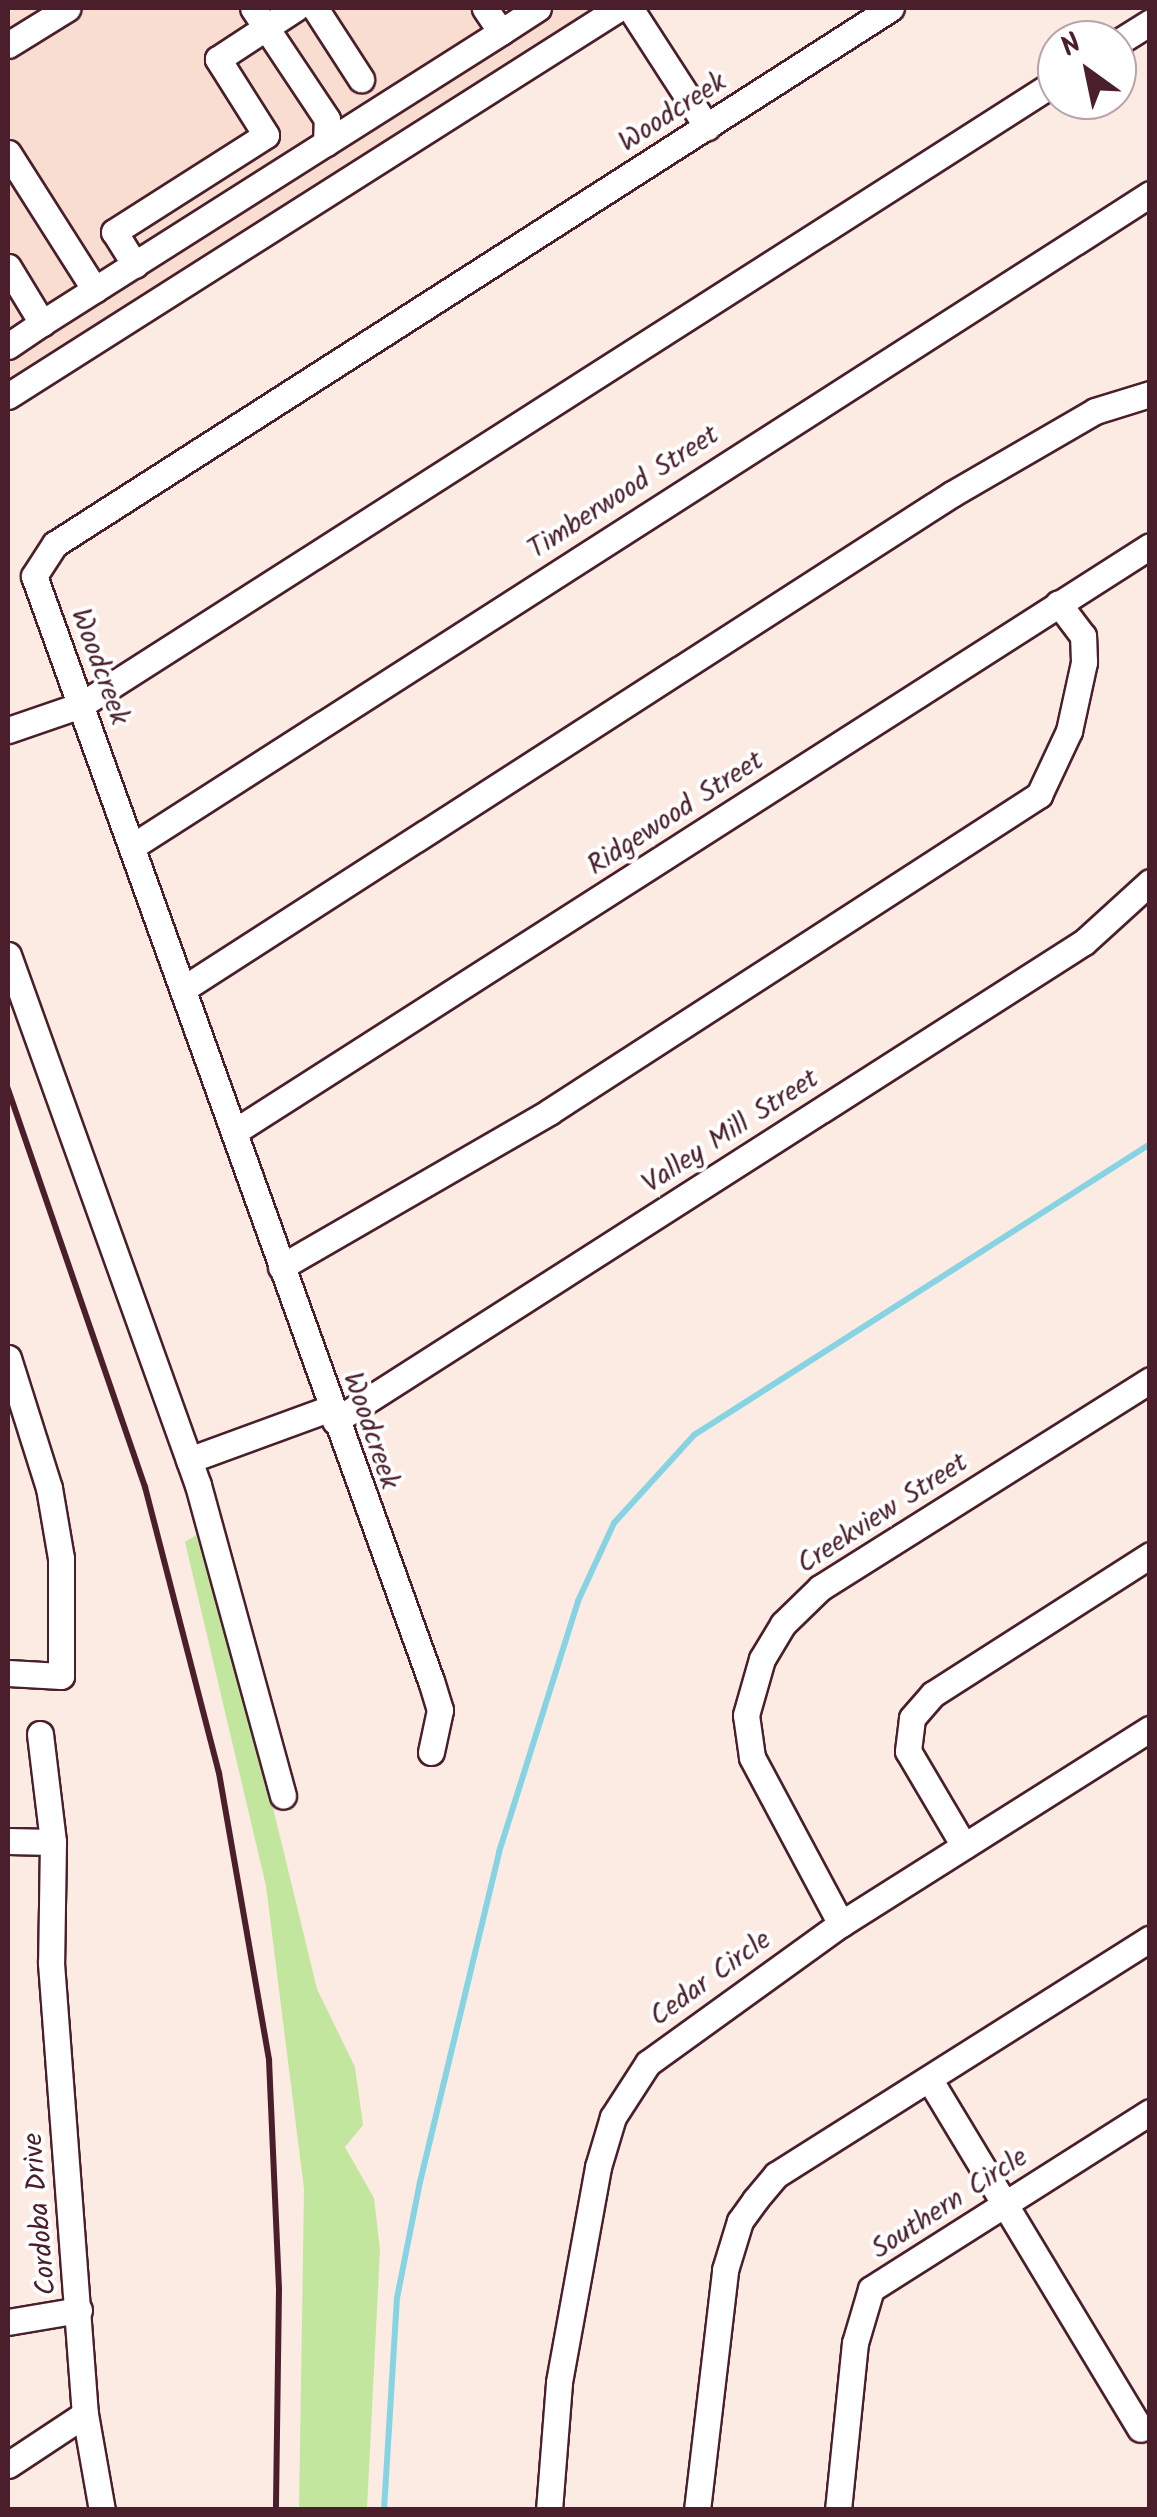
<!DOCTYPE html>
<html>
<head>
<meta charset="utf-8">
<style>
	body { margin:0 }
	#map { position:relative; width:1157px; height:2517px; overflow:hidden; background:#fbebe3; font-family:Kalam,sans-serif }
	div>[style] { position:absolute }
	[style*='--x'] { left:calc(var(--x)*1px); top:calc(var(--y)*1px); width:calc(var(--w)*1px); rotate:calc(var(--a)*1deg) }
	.built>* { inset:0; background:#f8ddd0 }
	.green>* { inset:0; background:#c3e69f }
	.stream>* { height:6px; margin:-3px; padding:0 3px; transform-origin:3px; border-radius:3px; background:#86d4e3 }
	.roads { filter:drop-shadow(2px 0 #4a1f2b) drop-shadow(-2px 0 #4a1f2b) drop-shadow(0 2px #4a1f2b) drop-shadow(0 -2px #4a1f2b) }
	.minor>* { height:25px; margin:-12.5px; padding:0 12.5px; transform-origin:12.5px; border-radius:12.5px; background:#fff }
	.rail>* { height:6px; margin:-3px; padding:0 3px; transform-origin:3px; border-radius:3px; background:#4a1f2b }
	span { translate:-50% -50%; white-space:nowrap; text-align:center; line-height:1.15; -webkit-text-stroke:8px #fff; paint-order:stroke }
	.street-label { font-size:28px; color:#4a1f2b }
	.frame { position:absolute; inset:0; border:10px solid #4a1f2b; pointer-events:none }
	.north { position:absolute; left:1037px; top:20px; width:100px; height:100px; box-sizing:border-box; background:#fff; border:2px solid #b7a5aa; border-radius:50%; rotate:327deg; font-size:28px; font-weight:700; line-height:40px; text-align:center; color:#4a1f2b }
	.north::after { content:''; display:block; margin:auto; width:35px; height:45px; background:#4a1f2b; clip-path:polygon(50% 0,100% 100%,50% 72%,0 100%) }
</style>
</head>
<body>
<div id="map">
	<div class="built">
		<i style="clip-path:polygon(17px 8px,600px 8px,8px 386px,8px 14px)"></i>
	</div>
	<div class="green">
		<i style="clip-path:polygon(196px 1535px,258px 1746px,317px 1989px,355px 2067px,363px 2125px,345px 2147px,374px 2198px,380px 2250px,367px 2509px,299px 2509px,304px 2189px,266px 1886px,185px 1542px)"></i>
	</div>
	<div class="stream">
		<i style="--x:384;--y:2510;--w:212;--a:-86.5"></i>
		<i style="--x:397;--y:2298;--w:118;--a:-78.8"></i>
		<i style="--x:420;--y:2182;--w:339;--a:-76.5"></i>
		<i style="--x:499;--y:1852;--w:263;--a:-72.5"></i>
		<i style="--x:578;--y:1601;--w:86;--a:-65.2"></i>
		<i style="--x:614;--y:1523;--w:119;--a:-47.7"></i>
		<i style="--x:694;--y:1435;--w:541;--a:-32.54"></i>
	</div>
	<div class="roads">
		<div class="minor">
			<i style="--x:315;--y:8;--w:85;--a:57.1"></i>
			<i style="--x:630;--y:8;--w:142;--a:57.1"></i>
			<i style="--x:501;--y:32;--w:44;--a:-33"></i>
			<i style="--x:1117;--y:43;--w:39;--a:-32"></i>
			<i style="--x:8;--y:45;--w:70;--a:-31.7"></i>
			<i style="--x:326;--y:143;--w:207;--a:-32.4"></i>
			<i style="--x:501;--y:32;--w:29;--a:-124"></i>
			<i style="--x:8;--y:153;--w:162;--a:57.6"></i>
			<i style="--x:135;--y:265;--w:39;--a:-122"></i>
			<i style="--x:114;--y:232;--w:180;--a:-32.5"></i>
			<i style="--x:266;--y:135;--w:90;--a:-122.3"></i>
			<i style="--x:218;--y:59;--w:93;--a:-33.2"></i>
			<i style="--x:8;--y:267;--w:66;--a:58.7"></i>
			<i style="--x:42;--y:323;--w:41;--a:145.9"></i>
			<i style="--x:42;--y:323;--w:336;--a:-32.4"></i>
			<i style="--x:326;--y:143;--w:24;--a:-88"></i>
			<i style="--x:327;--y:119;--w:133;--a:-123.7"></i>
			<i style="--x:8;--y:396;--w:724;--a:-32.42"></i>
			<i style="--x:8;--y:730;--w:77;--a:-18.9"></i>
			<i style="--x:81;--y:705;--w:1158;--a:-32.59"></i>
			<i style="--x:133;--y:846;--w:1208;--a:-32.66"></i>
			<i style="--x:8;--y:955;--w:563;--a:70.28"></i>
			<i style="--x:198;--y:1485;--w:322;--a:74.7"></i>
			<i style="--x:183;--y:989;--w:915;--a:-32.77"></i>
			<i style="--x:952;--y:494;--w:165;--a:-30.1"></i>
			<i style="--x:1095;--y:411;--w:58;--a:-17.2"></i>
			<i style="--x:234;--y:1132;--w:1087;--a:-32.61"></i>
			<i style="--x:281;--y:1267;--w:310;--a:-30"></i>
			<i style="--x:549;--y:1112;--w:584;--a:-32.9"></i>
			<i style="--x:1039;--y:795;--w:71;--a:-64.9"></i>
			<i style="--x:1069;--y:731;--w:71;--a:-77.7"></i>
			<i style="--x:1084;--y:662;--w:26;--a:-92"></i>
			<i style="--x:1083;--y:636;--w:41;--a:-127.1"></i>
			<i style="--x:8;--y:1358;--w:136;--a:72.5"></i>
			<i style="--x:49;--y:1488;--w:71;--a:80.3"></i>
			<i style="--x:61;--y:1558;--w:118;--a:90"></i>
			<i style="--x:61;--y:1676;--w:53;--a:-176.8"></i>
			<i style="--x:335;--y:1421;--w:889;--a:-32.6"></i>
			<i style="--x:1084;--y:942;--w:89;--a:-42.3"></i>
			<i style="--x:189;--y:1460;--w:151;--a:-20.1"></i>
			<i style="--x:40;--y:1734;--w:109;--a:83.1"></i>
			<i style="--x:53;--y:1842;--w:121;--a:90.9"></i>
			<i style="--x:51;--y:1963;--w:452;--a:85.7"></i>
			<i style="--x:85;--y:2414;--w:97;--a:80"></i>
			<i style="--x:431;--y:1752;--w:43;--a:-77.9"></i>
			<i style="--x:440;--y:1710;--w:30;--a:-107"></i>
			<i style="--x:431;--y:1681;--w:1174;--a:-109.76"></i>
			<i style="--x:34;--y:576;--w:38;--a:-57"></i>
			<i style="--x:55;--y:544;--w:993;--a:-32.67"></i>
			<i style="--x:8;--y:1841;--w:45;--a:1.3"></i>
			<i style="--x:964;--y:1846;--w:110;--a:-120.5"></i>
			<i style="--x:908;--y:1751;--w:33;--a:-83"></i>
			<i style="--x:912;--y:1718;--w:32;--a:-49"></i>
			<i style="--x:933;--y:1694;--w:258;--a:-32.6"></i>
			<i style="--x:841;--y:1924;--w:189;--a:-118.1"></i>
			<i style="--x:752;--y:1757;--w:42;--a:-98.1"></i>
			<i style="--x:746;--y:1715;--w:58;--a:-74.1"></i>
			<i style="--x:762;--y:1659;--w:41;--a:-59"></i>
			<i style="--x:783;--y:1624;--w:52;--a:-44.2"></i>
			<i style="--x:820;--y:1588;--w:390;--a:-32.2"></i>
			<i style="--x:931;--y:2082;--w:405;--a:58.9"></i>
			<i style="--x:8;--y:2322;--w:72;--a:-9.6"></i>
			<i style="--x:8;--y:2465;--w:92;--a:-33.5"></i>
			<i style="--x:549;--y:2510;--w:128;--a:-85.5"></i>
			<i style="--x:559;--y:2382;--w:219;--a:-79.7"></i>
			<i style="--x:598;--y:2167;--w:52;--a:-73.3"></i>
			<i style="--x:613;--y:2117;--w:64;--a:-57.1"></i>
			<i style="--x:648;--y:2063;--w:238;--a:-35.8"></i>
			<i style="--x:841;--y:1924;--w:365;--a:-32.3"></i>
			<i style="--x:697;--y:2510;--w:242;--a:-83.3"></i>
			<i style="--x:725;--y:2270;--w:51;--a:-73"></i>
			<i style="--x:740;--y:2221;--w:26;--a:-54"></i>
			<i style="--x:755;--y:2200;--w:33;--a:-50"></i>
			<i style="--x:776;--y:2175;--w:442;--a:-32.3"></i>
			<i style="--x:838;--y:2510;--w:168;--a:-84.2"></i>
			<i style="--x:855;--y:2343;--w:56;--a:-73.5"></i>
			<i style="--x:871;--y:2289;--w:330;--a:-32.4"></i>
		</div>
	</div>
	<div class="rail">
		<i style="--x:8;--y:1089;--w:421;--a:71"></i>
		<i style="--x:145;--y:1487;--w:295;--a:75.5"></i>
		<i style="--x:219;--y:1773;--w:291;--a:80.1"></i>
		<i style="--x:269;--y:2060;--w:229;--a:87.5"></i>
		<i style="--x:279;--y:2289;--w:221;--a:90.8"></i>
	</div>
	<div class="street-label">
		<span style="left:673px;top:113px;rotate:-33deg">Woodcreek</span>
		<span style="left:624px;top:493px;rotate:-33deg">Timberwood Street</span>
		<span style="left:99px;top:667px;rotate:70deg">Woodcreek</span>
		<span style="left:676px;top:814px;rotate:-33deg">Ridgewood Street</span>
		<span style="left:731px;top:1132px;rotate:-33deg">Valley Mill Street</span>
		<span style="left:370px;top:1431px;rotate:71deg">Woodcreek</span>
		<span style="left:883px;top:1514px;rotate:-33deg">Creekview Street</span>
		<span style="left:711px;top:1979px;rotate:-36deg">Cedar Circle</span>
		<span style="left:950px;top:2204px;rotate:-33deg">Southern Circle</span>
		<span style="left:41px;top:2214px;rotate:-95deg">Cordoba Drive</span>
	</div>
	<div class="frame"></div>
	<div class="north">N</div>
</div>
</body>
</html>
